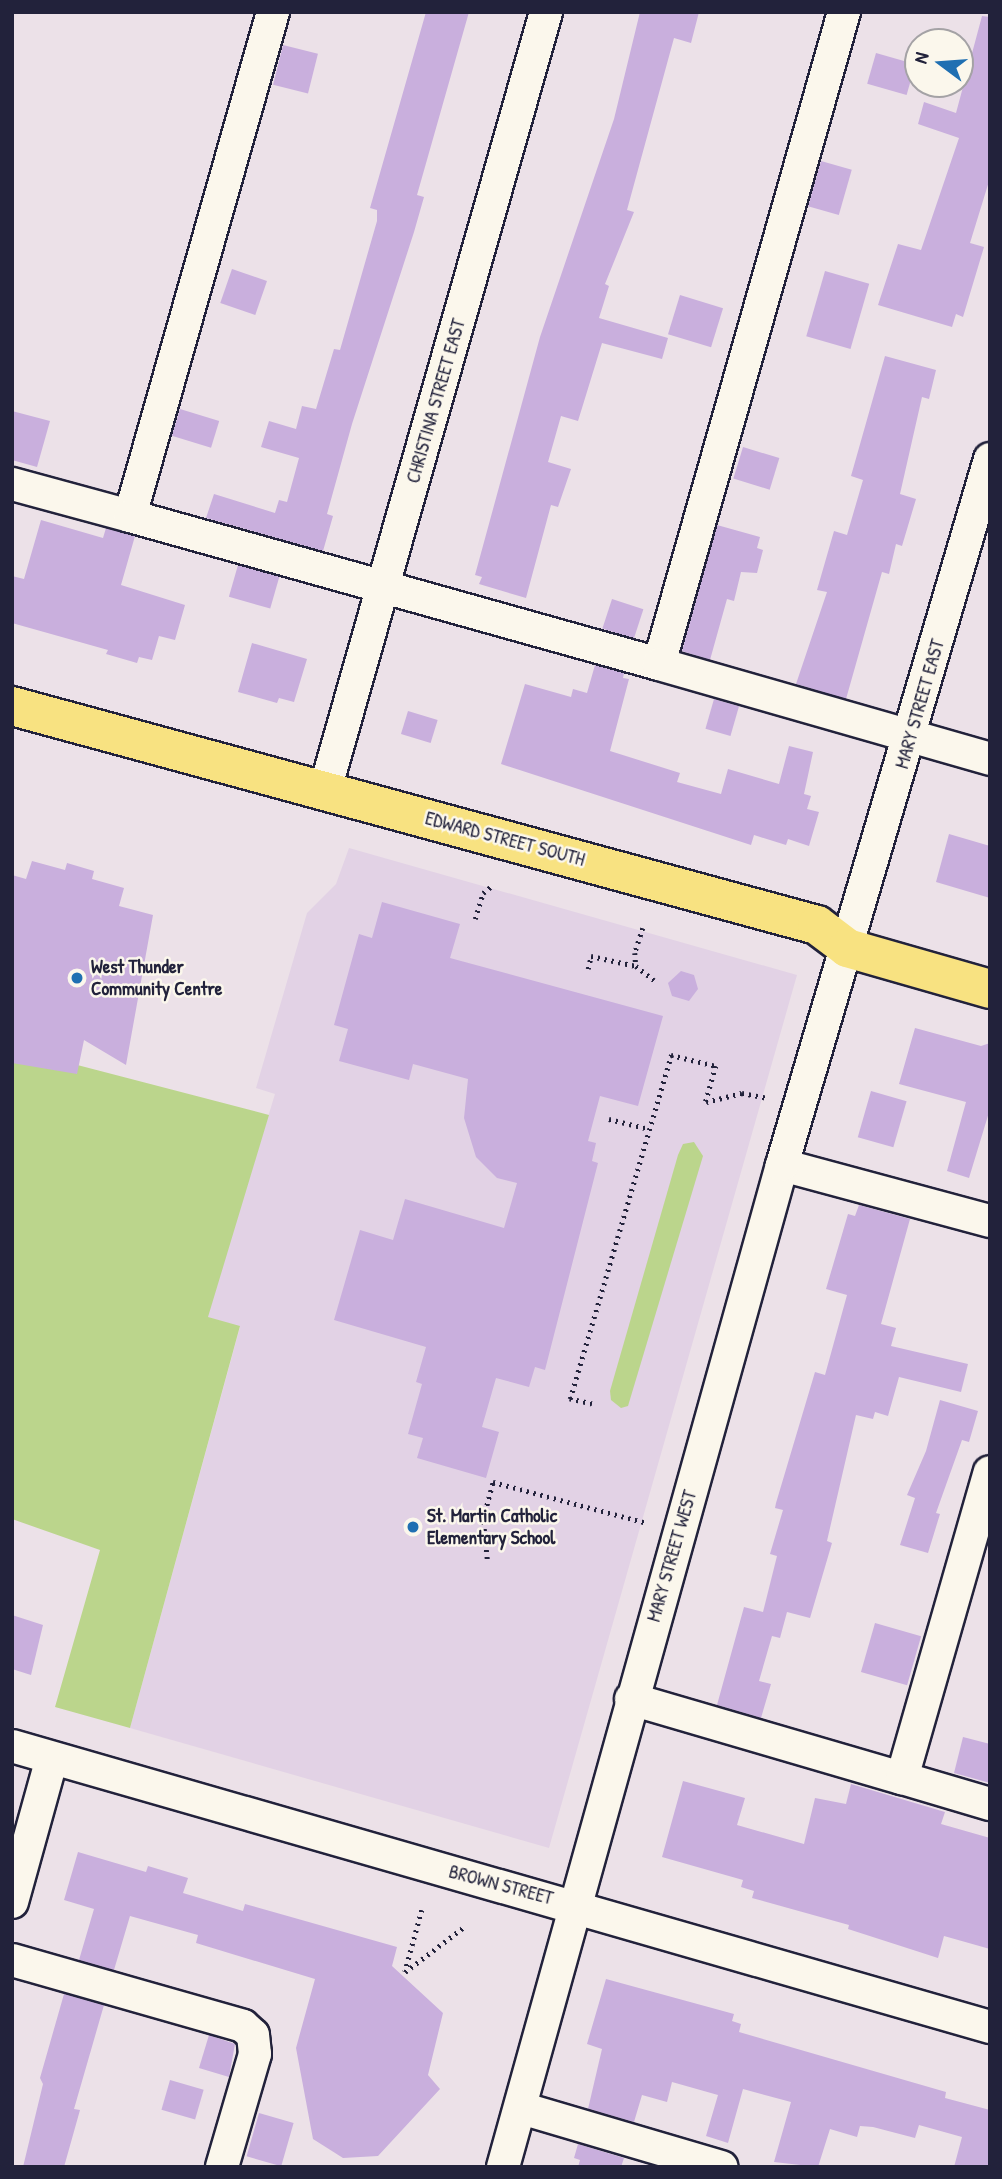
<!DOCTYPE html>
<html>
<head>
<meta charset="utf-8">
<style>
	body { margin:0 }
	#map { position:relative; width:1002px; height:2179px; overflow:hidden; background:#ece1e8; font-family:"Patrick Hand",sans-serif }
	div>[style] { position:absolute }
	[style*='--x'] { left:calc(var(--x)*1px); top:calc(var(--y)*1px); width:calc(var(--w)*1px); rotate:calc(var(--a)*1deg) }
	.built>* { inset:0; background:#e2d2e5 }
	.green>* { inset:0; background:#bbd58c }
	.building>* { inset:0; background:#c9afdd; transform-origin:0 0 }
	.path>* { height:4.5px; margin-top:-2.25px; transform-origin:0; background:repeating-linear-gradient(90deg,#22223b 0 2px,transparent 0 7px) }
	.roads { filter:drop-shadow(2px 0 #22223b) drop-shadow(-2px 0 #22223b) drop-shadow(0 2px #22223b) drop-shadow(0 -2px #22223b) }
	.minor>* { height:32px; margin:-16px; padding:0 16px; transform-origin:16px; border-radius:16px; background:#fbf7ec }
	.major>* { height:38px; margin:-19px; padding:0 19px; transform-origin:19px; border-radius:19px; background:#f8e281 }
	.dots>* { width:19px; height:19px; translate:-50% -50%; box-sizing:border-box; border:4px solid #fbf7ec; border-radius:50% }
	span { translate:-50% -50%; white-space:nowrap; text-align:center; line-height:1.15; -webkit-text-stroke:5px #fbf7ec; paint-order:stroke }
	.street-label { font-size:19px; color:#22223b }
	.poi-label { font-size:19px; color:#22223b; font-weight:700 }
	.left { translate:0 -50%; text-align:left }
	.frame { position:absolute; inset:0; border:14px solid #22223b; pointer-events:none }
	.north { position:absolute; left:904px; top:28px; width:70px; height:70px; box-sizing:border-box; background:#fbf7ec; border:2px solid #a4a2a5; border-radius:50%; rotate:286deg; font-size:19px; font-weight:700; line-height:28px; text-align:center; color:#22223b }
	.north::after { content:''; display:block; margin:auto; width:24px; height:32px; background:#1f6fb2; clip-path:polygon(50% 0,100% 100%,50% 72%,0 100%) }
</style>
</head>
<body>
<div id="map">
	<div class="built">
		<i style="clip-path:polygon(349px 848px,797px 975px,549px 1848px,130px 1728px,240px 1327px,207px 1317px,275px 1094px,256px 1088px,307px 913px,336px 884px)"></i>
	</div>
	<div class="green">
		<i style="clip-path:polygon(12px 1048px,269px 1115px,208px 1317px,240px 1326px,130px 1728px,55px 1707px,100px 1550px,12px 1519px)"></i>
		<i style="clip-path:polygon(694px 1142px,703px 1156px,628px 1406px,621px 1408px,611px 1400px,610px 1391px,678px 1155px,683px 1144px)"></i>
	</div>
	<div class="building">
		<i style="clip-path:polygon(426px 12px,469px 12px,417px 195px,424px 197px,414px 232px,352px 424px,327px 514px,333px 516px,323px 551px,206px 518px,214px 494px,275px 513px,279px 500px,287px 502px,299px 458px,261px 447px,269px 421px,296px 429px,302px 406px,316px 409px,334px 349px,340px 350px,377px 221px,377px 210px,370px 208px)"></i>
		<i style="clip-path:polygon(640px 12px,699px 12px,691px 43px,674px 38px,627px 210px,634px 212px,605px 284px,609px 286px,599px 318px,668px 338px,662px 359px,602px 343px,578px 421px,561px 416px,548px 462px,571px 469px,558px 507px,551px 505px,526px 598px,479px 584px,482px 577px,475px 575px,540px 337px,614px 119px)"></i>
		<i style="clip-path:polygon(982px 16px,990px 17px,990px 178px,970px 243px,984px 247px,963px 317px,956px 314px,952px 327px,878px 305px,898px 244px,921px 250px,959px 138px,918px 124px,924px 102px,956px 113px)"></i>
		<i style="left:283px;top:45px;width:36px;height:41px;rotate:14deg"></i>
		<i style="left:876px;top:53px;width:41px;height:32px;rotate:16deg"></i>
		<i style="left:821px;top:161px;width:32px;height:47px;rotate:16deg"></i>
		<i style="left:232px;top:269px;width:37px;height:36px;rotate:19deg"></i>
		<i style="left:825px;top:271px;width:46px;height:68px;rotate:16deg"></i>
		<i style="left:680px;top:295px;width:45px;height:41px;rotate:17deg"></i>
		<i style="clip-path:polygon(885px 356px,936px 370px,929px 399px,922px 397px,900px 494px,916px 499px,902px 546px,896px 544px,889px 574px,882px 572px,846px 699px,796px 684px,827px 592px,817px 590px,834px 531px,847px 535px,863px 480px,851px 476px)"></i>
		<i style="left:180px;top:409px;width:41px;height:28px;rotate:17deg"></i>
		<i style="clip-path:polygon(12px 411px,50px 421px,37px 467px,12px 460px)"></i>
		<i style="left:743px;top:447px;width:38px;height:33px;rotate:17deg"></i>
		<i style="clip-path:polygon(41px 520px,103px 538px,106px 528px,135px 536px,121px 585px,185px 605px,175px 640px,159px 636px,152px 660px,139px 657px,137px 663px,106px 654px,108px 650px,12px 623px,12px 576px,24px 579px)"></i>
		<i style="clip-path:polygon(717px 525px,760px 537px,757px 548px,763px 550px,757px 573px,741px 572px,734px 601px,727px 599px,710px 660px,682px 651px)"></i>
		<i style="left:238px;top:565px;width:43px;height:33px;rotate:16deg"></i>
		<i style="left:612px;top:599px;width:33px;height:31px;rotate:18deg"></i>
		<i style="clip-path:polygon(252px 643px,307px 659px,294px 702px,279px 698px,277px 703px,238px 692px)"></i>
		<i style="clip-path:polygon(595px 665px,624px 673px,623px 678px,629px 679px,610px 751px,680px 773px,677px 782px,721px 794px,728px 769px,779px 784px,789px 746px,813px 752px,804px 794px,811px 796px,807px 809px,819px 812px,809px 846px,788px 839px,786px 845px,754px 835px,751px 845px,501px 764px,525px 684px,571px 697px,573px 689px,587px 693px)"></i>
		<i style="left:714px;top:699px;width:26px;height:31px;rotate:16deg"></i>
		<i style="left:408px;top:711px;width:31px;height:24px;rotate:17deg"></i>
		<i style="clip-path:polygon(949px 834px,990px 846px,990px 898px,936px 882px)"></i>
		<i style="clip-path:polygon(32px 861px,65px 870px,67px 863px,94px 871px,92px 879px,124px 888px,119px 906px,153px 915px,126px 1065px,84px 1040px,77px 1074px,12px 1063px,12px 875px,26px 879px)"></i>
		<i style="clip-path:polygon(382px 902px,460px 924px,450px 958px,663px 1016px,638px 1106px,600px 1096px,588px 1141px,596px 1143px,592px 1161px,598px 1163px,545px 1370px,535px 1367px,529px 1387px,496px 1378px,482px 1427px,499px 1432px,486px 1478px,417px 1458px,423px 1438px,408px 1434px,422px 1384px,416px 1382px,426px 1347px,334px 1320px,360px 1230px,393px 1240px,405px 1199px,504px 1228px,517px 1183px,497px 1178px,476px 1157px,464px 1118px,468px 1079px,413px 1064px,409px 1080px,339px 1061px,348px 1029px,334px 1025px,359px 934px,372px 938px)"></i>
		<i style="clip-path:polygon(681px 971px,694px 975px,698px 989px,689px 1001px,672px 996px,668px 983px)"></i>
		<i style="clip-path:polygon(915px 1028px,981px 1046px,990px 1043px,990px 1109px,969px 1178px,947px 1171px,966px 1102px,899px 1084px)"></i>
		<i style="left:871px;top:1091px;width:37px;height:48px;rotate:16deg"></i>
		<i style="clip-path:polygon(859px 1205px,910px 1219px,881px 1324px,896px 1328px,891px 1346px,968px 1364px,961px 1392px,899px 1377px,888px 1416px,875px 1412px,873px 1419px,856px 1415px,827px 1541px,832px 1543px,810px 1618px,787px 1612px,780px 1638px,772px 1636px,759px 1681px,771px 1684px,761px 1718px,717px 1705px,744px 1607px,763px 1612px,777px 1556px,770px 1554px,783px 1510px,775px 1508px,776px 1503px,815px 1372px,825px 1375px,847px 1295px,826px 1289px,848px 1214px,855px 1216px)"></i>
		<i style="clip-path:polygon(940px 1400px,978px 1411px,969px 1442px,962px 1440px,936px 1513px,940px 1514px,928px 1553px,900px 1545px,915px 1498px,907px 1495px,926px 1451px)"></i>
		<i style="clip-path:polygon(12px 1615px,43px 1625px,31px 1675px,12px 1669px)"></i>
		<i style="left:875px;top:1623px;width:48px;height:51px;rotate:16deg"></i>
		<i style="clip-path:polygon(963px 1737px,990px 1744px,990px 1783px,954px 1773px)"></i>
		<i style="clip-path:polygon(683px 1781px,745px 1798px,737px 1825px,804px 1844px,815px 1798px,846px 1804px,851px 1784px,945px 1812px,941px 1824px,990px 1838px,990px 1949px,944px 1936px,938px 1958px,848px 1929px,849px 1925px,752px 1898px,754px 1891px,741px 1887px,743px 1880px,662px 1857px)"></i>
		<i style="clip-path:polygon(78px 1852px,146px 1872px,148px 1866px,188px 1878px,183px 1893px,243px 1911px,245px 1904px,397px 1947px,392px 1966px,443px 2013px,428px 2075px,440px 2089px,378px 2156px,343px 2158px,313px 2139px,296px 2048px,315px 1979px,196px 1943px,198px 1935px,130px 1916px,114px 1970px,79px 1960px,94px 1909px,64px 1900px)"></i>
		<i style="clip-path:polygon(606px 1979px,734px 2014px,732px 2021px,741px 2024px,739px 2032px,946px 2092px,945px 2098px,990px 2110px,990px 2167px,954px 2167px,962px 2137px,919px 2125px,915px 2138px,873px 2127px,860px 2126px,857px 2137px,830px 2129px,818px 2167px,774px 2162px,791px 2102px,743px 2089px,728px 2143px,706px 2136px,718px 2095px,672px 2082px,667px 2102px,642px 2095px,634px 2122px,588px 2109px,602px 2049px,587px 2044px)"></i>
		<i style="clip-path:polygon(64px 1994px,104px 2005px,74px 2109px,80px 2110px,64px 2167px,23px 2167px,43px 2084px,40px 2078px)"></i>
		<i style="clip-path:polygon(209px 2035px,235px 2044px,229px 2077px,199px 2068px)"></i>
		<i style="left:170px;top:2080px;width:35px;height:31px;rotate:16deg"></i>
		<i style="left:259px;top:2113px;width:36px;height:45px;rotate:16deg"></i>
		<i style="clip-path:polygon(578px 2144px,624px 2158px,621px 2167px,578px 2167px,580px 2160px,574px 2158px)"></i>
	</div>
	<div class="path">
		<i style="--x:475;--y:919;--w:27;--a:-73"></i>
		<i style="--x:483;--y:893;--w:13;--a:-39"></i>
		<i style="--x:643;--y:928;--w:26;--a:108"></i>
		<i style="--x:635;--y:953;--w:13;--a:86"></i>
		<i style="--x:636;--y:966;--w:23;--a:38"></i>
		<i style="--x:588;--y:969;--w:13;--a:-77"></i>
		<i style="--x:591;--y:956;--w:46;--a:12.5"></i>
		<i style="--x:609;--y:1119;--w:41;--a:14"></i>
		<i style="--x:592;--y:1404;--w:23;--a:-167"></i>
		<i style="--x:570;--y:1399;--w:359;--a:-73.6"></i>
		<i style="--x:671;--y:1055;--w:46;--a:13.7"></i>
		<i style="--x:716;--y:1066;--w:37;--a:106"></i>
		<i style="--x:706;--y:1102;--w:37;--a:-14"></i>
		<i style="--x:742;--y:1093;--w:26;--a:11"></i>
		<i style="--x:487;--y:1559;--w:40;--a:-95.7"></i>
		<i style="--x:483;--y:1519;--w:38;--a:-75"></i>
		<i style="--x:493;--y:1482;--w:159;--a:14.9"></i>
		<i style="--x:422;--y:1910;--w:64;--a:105.3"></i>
		<i style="--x:405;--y:1972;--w:74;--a:-37.3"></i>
	</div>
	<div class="roads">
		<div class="minor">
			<i style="--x:12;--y:484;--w:122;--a:15.2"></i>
			<i style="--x:130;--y:516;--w:524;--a:-74.16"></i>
			<i style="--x:130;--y:516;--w:549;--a:15.63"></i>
			<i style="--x:659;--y:664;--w:678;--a:-74.16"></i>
			<i style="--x:659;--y:664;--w:344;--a:16"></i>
			<i style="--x:325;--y:790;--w:809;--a:-74.14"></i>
			<i style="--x:782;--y:1165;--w:215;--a:15.1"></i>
			<i style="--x:631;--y:1699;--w:282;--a:16.3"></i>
			<i style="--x:902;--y:1778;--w:318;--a:-74"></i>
			<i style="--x:12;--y:1746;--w:1018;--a:16.03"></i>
			<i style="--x:902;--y:1778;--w:92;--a:16.5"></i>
			<i style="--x:12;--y:1902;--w:149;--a:-74.5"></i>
			<i style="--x:12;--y:1960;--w:240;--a:15.9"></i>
			<i style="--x:243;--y:2026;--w:13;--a:42"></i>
			<i style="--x:253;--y:2035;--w:19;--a:84"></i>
			<i style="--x:255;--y:2054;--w:118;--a:106.3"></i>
			<i style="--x:521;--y:2108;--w:209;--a:16.4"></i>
			<i style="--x:503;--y:2167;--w:1040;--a:-74.44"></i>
			<i style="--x:782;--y:1165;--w:736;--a:-73.58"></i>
		</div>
		<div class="major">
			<i style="--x:12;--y:706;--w:834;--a:15.22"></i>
			<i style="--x:817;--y:925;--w:38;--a:37"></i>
			<i style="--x:847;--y:948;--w:149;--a:16"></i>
		</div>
	</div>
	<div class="dots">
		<i style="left:77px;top:978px;background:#1f6fb2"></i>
		<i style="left:413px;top:1527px;background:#1f6fb2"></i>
	</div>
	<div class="street-label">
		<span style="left:436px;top:401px;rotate:-74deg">CHRISTINA STREET EAST</span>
		<span style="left:920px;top:704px;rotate:-74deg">MARY STREET EAST</span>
		<span style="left:505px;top:839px;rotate:15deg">EDWARD STREET SOUTH</span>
		<span style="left:672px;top:1556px;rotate:-74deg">MARY STREET WEST</span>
		<span style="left:501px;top:1885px;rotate:15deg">BROWN STREET</span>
	</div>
	<div class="poi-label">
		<span class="left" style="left:91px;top:978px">West Thunder<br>Community Centre</span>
		<span class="left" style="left:427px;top:1527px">St. Martin Catholic<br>Elementary School</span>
	</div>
	<div class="frame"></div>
	<div class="north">N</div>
</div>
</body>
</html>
